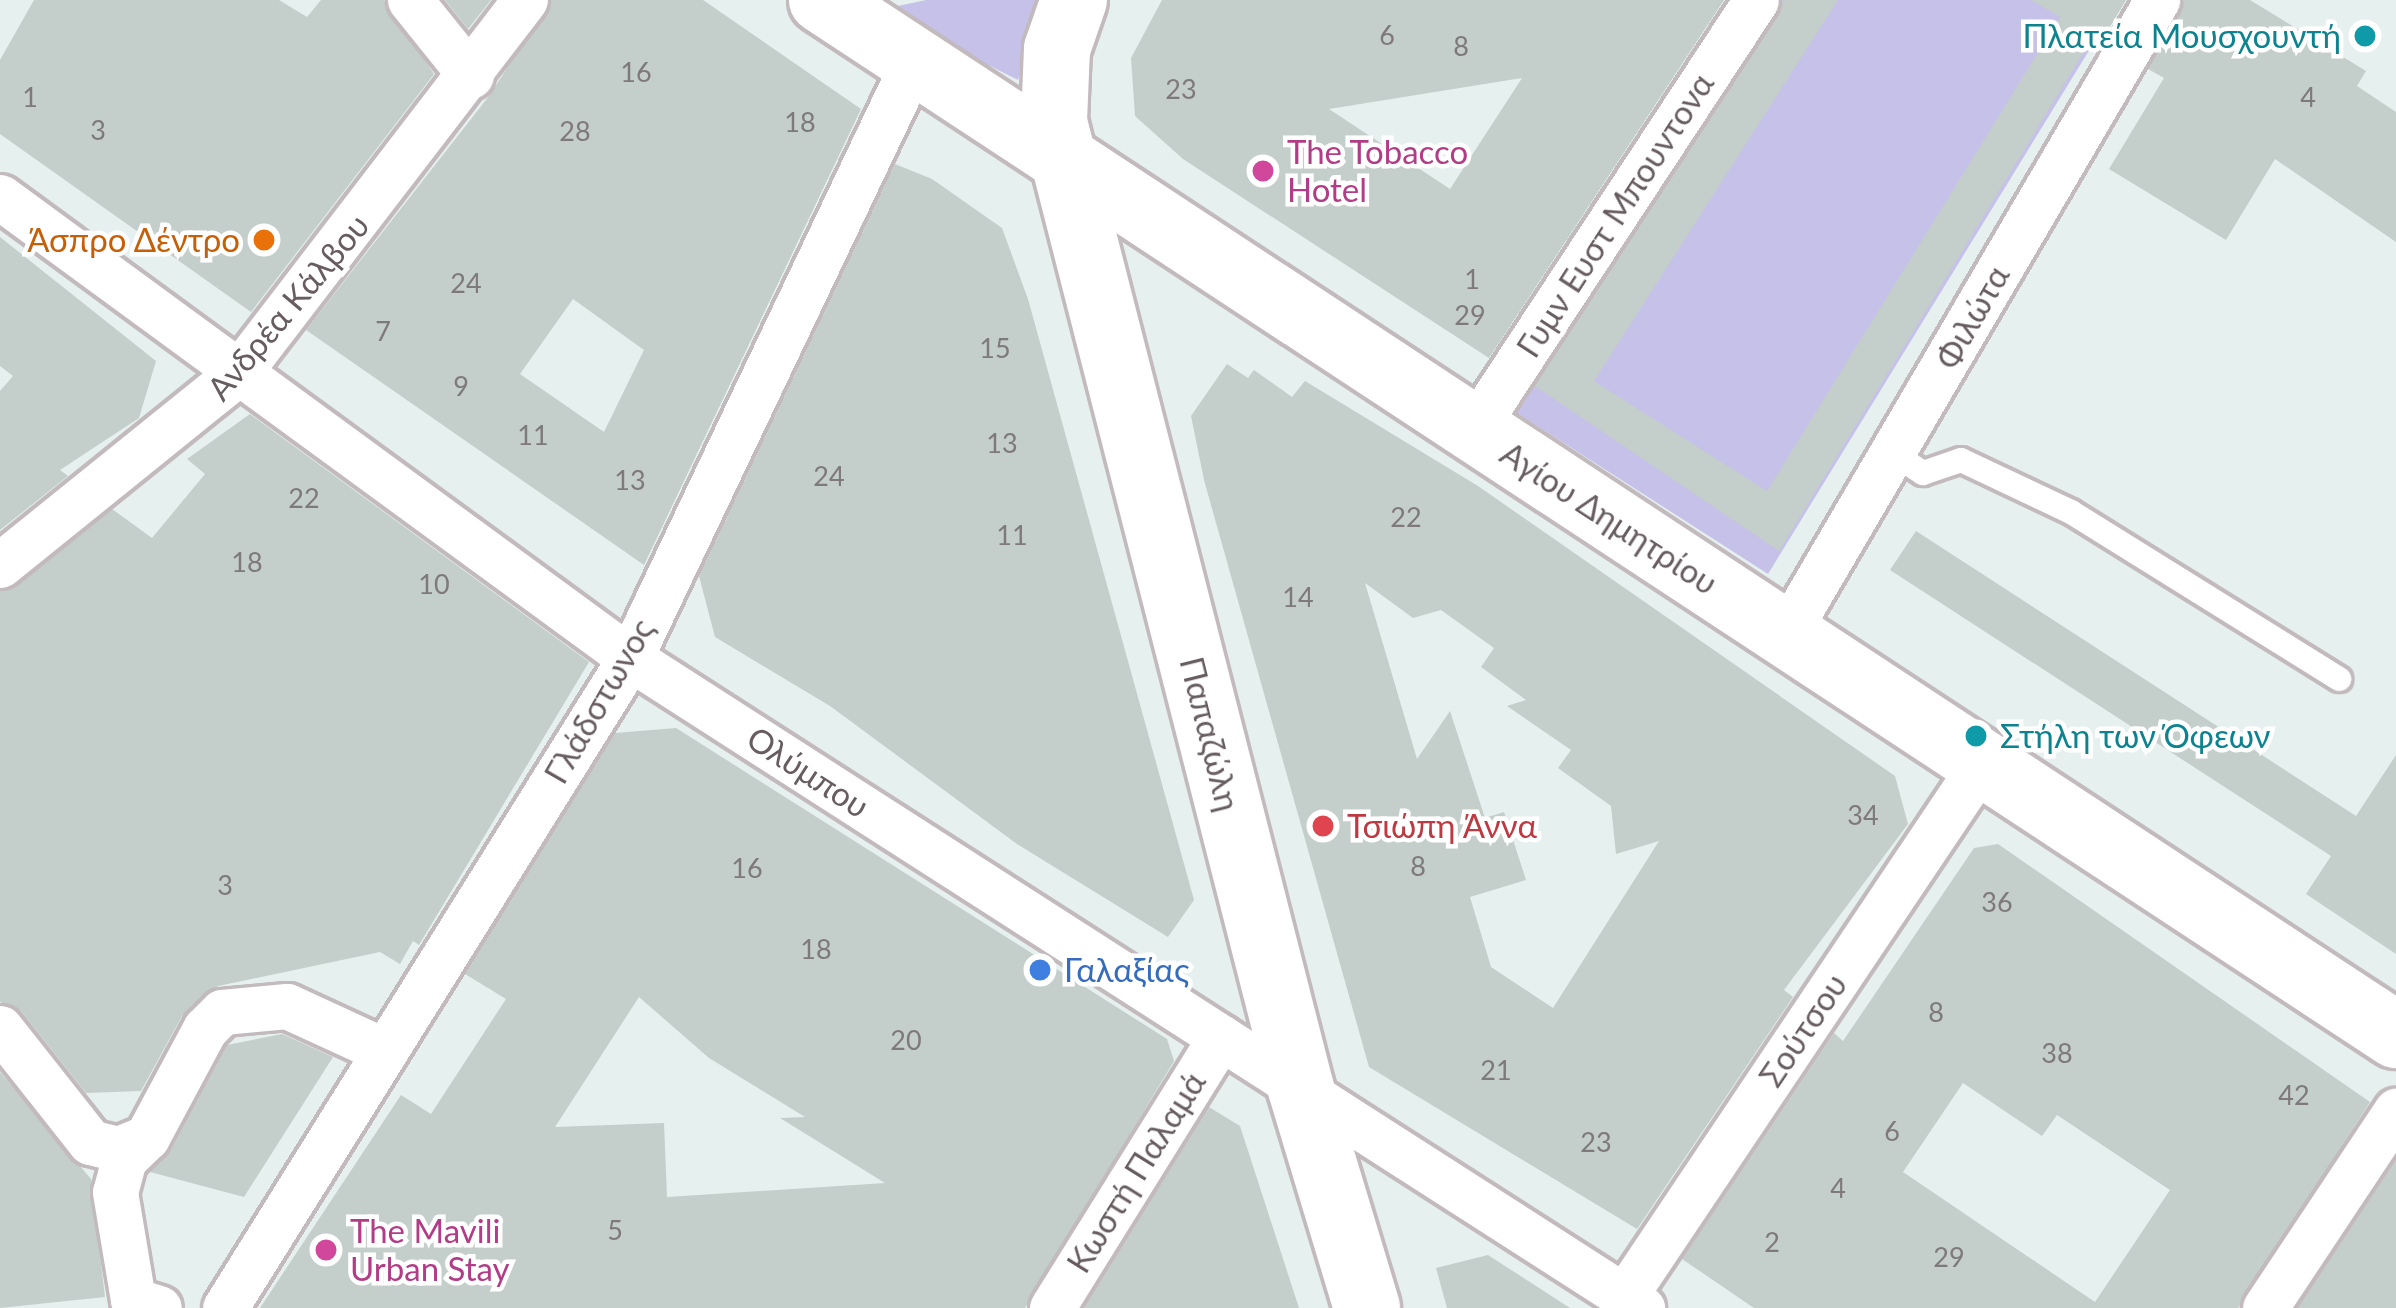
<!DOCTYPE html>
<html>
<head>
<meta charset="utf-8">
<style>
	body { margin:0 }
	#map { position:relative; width:2396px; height:1308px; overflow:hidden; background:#e6f0ef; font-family:Lato,sans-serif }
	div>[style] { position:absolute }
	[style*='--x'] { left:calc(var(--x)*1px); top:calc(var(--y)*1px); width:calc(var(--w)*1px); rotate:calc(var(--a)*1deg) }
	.green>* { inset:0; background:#c6c1e8 }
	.building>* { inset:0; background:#c4cecb }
	.roads { filter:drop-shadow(3px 0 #c2babc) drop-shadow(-3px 0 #c2babc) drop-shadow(0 3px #c2babc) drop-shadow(0 -3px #c2babc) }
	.lane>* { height:24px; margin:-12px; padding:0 12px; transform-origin:12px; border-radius:12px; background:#fff }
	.street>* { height:45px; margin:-22.5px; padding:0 22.5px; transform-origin:22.5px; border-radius:22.5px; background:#fff }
	.secondary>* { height:66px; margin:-33px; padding:0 33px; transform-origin:33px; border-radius:33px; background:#fff }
	.dots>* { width:33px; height:33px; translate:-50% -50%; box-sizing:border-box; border:6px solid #fff; border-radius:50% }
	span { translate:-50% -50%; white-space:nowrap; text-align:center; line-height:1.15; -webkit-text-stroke:9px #fff; paint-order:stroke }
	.number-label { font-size:27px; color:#7e797b }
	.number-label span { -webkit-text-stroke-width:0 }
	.culture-label { font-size:33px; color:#0d838f }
	.right { translate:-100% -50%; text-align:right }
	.left { translate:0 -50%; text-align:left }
	.hotel-label { font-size:33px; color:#b23c85 }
	.street-label { font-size:33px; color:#675d60 }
	.food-label { font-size:33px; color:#c56008 }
	.health-label { font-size:33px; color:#be3a42 }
	.shop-label { font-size:33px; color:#366cbe }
</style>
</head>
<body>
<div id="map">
	<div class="green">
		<i style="clip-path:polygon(926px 0,1049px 0,1018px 80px,879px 10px)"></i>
		<i style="clip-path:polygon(1782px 0,2120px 0,1768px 574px,1517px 413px)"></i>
	</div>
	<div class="building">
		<i style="clip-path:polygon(34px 0,279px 0,307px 17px,321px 0,384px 0,434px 74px,251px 312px,0 134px,0 60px)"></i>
		<i style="clip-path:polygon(445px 0,491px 0,468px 29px)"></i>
		<i style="clip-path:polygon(evenodd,551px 0,703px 0,861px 109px,644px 565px,306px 330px,489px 96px,551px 0,573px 299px,644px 350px,604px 432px,520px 374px,573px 299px)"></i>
		<i style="clip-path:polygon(evenodd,1162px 0,1724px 0,1489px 358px,1183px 159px,1135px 116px,1131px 58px,1162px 0,1522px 78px,1450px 189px,1329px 109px,1522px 78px)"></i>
		<i style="clip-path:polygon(1783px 0,1838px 0,1594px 381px,1767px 491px,2060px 17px,2031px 0,2126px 0,2101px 42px,2093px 37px,1779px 551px,1535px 386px)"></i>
		<i style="clip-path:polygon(2184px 0,2250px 0,2366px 71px,2357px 86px,2396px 112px,2396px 242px,2275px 159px,2226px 240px,2109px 169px,2164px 78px,2148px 69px)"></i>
		<i style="clip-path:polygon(895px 164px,932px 179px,1002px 228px,1028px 299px,1194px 900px,1168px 937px,1017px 844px,830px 706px,715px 637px,699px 576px)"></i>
		<i style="clip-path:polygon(0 237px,156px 361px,139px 418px,60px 470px,68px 476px,0 530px,0 391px,13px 376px,0 366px)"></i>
		<i style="clip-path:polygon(evenodd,1227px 364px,1248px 378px,1254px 370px,1292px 397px,1305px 381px,1478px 486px,1895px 776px,1908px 824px,1784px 990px,1793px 997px,1637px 1229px,1369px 1067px,1204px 480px,1191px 416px,1227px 364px,1365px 583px,1413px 618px,1441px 610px,1494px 648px,1481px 667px,1526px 700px,1507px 706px,1571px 750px,1558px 768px,1611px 806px,1616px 854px,1659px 841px,1553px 1008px,1491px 967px,1470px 897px,1526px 880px,1504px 812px,1485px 818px,1450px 711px,1417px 759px,1365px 583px)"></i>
		<i style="clip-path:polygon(250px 414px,589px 662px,419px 945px,413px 941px,400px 964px,380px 952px,218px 986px,182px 1016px,141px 1091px,86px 1093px,21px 1011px,0 1002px,0 591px,112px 509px,152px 538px,205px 474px,187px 459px)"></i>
		<i style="clip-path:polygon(1916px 531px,2356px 816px,2396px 755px,2396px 954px,2306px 894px,2331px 856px,1890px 570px)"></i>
		<i style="clip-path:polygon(evenodd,676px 728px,1167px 1039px,1174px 1061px,1025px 1308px,260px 1308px,401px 1095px,431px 1114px,506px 999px,465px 974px,615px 733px,676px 728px,639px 997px,709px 1058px,805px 1117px,780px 1118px,885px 1183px,667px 1197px,664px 1123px,555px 1127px,639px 997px)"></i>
		<i style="clip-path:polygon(evenodd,1998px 844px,2370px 1102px,2238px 1308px,1754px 1308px,1682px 1259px,1834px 1033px,1843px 1041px,1974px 848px,1998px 844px,1963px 1083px,2042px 1136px,2057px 1115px,2170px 1190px,2095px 1302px,1903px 1172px,1963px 1083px)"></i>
		<i style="clip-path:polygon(282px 1034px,333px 1057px,244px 1197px,150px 1172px,171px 1150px,227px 1045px)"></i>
		<i style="clip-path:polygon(0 1072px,91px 1179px,105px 1297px,0 1308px)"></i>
		<i style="clip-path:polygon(1209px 1107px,1240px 1126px,1299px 1308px,1084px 1308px)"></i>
		<i style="clip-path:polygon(2396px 1160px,2396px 1308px,2297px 1308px)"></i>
		<i style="clip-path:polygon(1488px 1255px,1570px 1308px,1447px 1308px,1436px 1268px)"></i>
	</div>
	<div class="roads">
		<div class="lane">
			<i style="--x:1893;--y:453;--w:36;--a:34"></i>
			<i style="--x:1923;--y:473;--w:40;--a:-18.9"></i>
			<i style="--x:1961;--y:460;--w:122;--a:25.3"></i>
			<i style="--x:2071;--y:512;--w:316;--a:31.9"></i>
		</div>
		<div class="street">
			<i style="--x:410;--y:0;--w:97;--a:51.2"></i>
			<i style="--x:0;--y:197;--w:781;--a:36.19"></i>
			<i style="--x:630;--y:658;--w:1203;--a:32.71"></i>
			<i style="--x:1474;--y:429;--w:513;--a:-56.68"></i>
			<i style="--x:0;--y:565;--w:309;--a:-38.9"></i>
			<i style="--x:240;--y:371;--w:468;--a:-52.5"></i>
			<i style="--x:1786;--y:634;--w:735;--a:-59.66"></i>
			<i style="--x:0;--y:1028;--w:145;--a:51.7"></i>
			<i style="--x:90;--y:1142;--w:29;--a:14"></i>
			<i style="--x:118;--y:1149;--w:31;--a:-22"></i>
			<i style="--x:147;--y:1137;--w:123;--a:-61.8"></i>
			<i style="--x:205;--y:1029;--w:24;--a:-45"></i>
			<i style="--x:222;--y:1012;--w:65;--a:-5.3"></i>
			<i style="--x:287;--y:1006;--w:108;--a:24.7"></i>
			<i style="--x:147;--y:1137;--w:32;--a:136"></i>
			<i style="--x:124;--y:1159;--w:34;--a:105"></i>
			<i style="--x:115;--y:1192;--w:109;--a:80.5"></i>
			<i style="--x:133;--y:1300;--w:27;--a:17"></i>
			<i style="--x:1624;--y:1297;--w:643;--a:-56.16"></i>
			<i style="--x:225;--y:1308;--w:766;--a:-58.07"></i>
			<i style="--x:630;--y:658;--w:661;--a:-64.56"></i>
			<i style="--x:1052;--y:1308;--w:319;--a:-58.1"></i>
			<i style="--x:2265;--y:1308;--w:237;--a:-56.4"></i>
		</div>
		<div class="secondary">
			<i style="--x:822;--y:0;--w:1884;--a:33.33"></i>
			<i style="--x:1074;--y:0;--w:52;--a:109.1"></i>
			<i style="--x:1057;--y:49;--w:73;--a:92.4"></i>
			<i style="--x:1054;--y:122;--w:998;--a:75.67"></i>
			<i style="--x:1301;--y:1089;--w:229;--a:73.2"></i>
		</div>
	</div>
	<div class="dots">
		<i style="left:2365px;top:36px;background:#0f9aa8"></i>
		<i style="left:1263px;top:171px;background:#d1479c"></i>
		<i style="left:264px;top:240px;background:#e8710a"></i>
		<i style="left:1976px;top:736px;background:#0f9aa8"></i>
		<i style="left:1323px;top:826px;background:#e0444e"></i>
		<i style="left:1040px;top:970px;background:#3f7fe0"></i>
		<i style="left:326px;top:1250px;background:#d1479c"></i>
	</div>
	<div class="number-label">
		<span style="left:1387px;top:35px">6</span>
		<span style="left:1461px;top:46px">8</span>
		<span style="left:636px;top:72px">16</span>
		<span style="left:1181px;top:89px">23</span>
		<span style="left:30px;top:97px">1</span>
		<span style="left:2308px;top:97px">4</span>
		<span style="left:800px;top:122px">18</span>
		<span style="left:98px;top:130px">3</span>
		<span style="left:575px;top:131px">28</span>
		<span style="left:1472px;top:279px">1</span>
		<span style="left:466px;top:283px">24</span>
		<span style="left:1470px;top:315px">29</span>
		<span style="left:383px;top:331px">7</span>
		<span style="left:995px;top:348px">15</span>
		<span style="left:461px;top:386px">9</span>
		<span style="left:533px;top:435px">11</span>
		<span style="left:1002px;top:443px">13</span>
		<span style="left:829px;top:476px">24</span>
		<span style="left:630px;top:480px">13</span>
		<span style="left:304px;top:498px">22</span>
		<span style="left:1406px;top:517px">22</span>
		<span style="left:1012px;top:535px">11</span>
		<span style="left:247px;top:562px">18</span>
		<span style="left:434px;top:584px">10</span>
		<span style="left:1298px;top:597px">14</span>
		<span style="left:1863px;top:815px">34</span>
		<span style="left:1418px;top:866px">8</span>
		<span style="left:747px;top:868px">16</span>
		<span style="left:225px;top:885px">3</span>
		<span style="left:1997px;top:902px">36</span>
		<span style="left:816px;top:949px">18</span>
		<span style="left:1936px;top:1012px">8</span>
		<span style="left:906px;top:1040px">20</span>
		<span style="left:2057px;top:1053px">38</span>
		<span style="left:1496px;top:1070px">21</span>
		<span style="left:2294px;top:1095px">42</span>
		<span style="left:1892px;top:1131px">6</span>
		<span style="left:1596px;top:1142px">23</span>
		<span style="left:1838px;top:1188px">4</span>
		<span style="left:615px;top:1230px">5</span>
		<span style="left:1772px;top:1242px">2</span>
		<span style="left:1949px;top:1257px">29</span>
	</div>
	<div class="culture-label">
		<span class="right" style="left:2341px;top:36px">Πλατεία Μουσχουντή</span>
		<span class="left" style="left:2000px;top:736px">Στήλη των Όφεων</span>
	</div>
	<div class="hotel-label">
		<span class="left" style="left:1287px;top:171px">The Tobacco<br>Hotel</span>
		<span class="left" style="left:350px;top:1250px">The Mavili<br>Urban Stay</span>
	</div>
	<div class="street-label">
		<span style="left:1615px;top:215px;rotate:-57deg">Γυμν Ευστ Μπουντονα</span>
		<span style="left:288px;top:307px;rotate:-50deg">Ανδρέα Κάλβου</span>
		<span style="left:1972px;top:317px;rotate:-60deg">Φιλώτα</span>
		<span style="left:1609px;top:518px;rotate:33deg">Αγίου Δημητρίου</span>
		<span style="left:599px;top:701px;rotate:-60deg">Γλάδστωνος</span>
		<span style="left:1210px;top:734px;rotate:76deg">Παπαζώλη</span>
		<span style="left:808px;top:772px;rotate:33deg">Ολύμπου</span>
		<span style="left:1803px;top:1030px;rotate:-56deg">Σούτσου</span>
		<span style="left:1136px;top:1172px;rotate:-58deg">Κωστή Παλαμά</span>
	</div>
	<div class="food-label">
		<span class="right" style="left:240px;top:240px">Άσπρο Δέντρο</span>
	</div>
	<div class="health-label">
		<span class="left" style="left:1347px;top:826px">Τσιώπη Άννα</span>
	</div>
	<div class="shop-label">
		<span class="left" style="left:1064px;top:970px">Γαλαξίας</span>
	</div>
</div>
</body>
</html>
